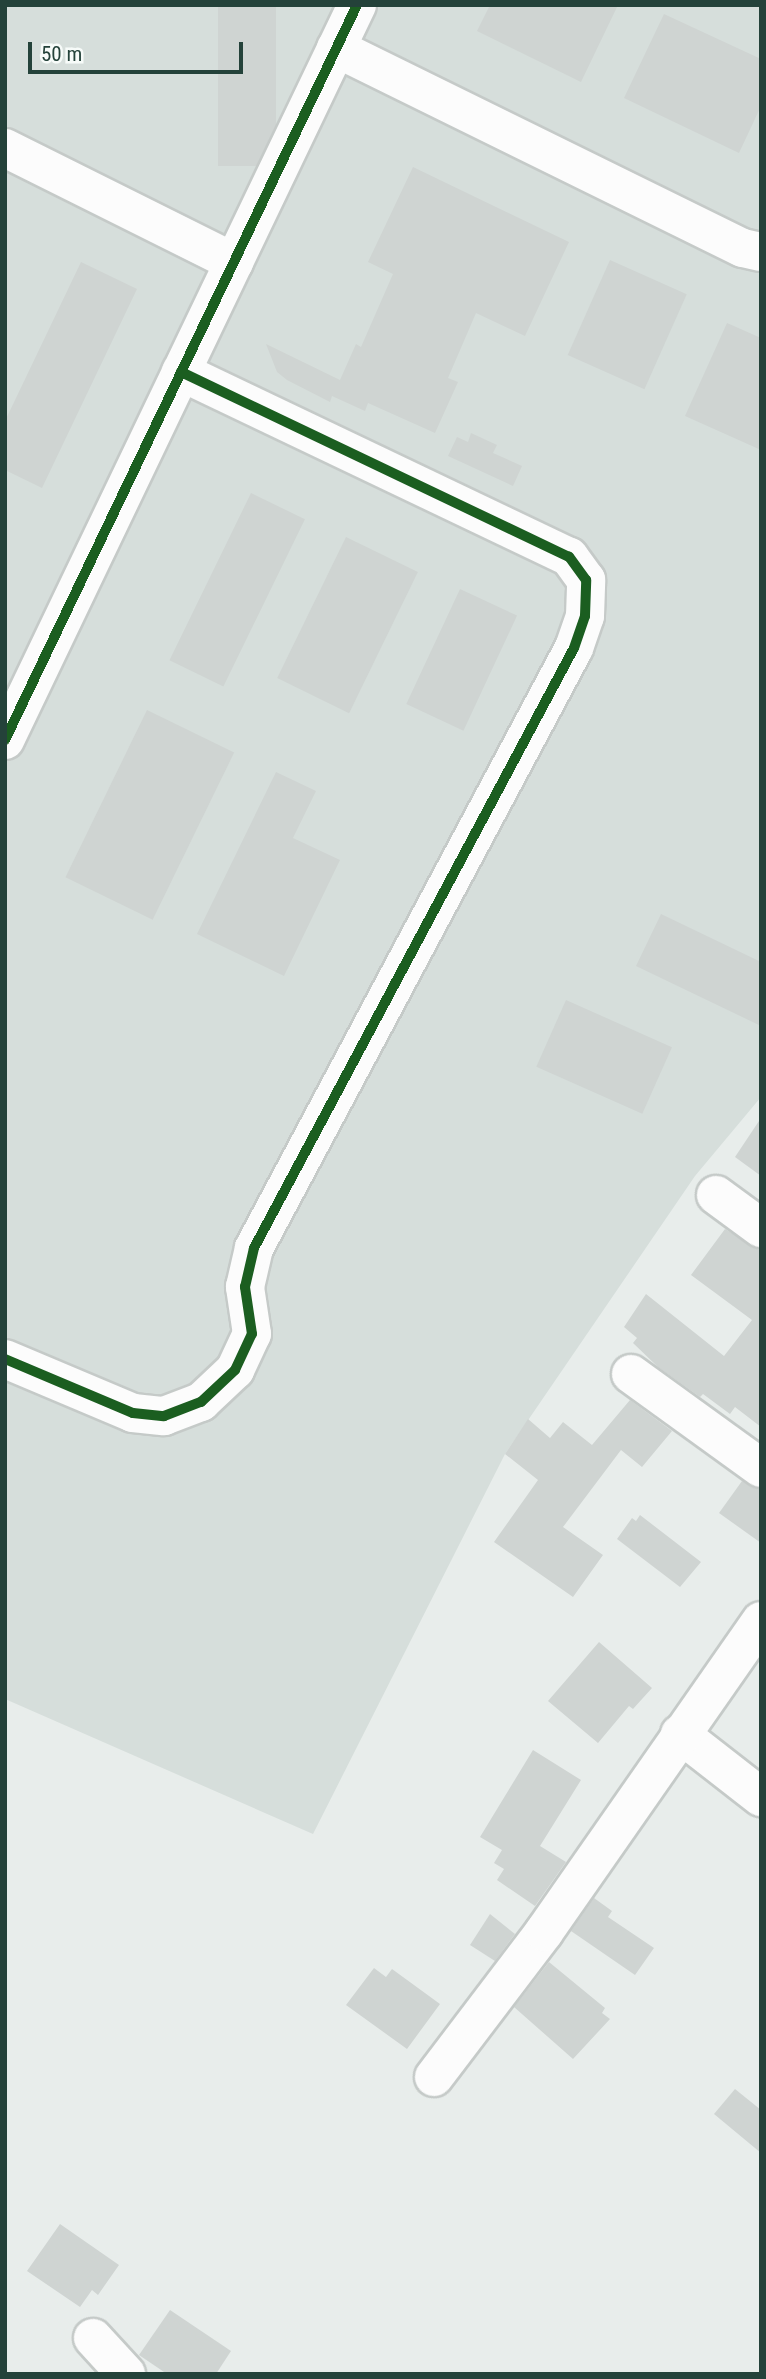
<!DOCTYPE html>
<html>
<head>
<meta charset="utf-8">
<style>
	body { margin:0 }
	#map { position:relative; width:766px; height:2379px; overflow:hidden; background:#e8edeb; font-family:"Roboto Condensed",sans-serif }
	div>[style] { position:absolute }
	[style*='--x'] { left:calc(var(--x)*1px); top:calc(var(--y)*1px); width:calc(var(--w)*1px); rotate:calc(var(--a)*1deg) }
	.built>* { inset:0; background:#d6dedb }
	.building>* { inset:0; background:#cfd4d2; transform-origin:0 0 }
	.roads { filter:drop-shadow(2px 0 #c5cac8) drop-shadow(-2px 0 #c5cac8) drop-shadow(0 2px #c5cac8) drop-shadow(0 -2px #c5cac8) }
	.minor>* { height:38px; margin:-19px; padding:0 19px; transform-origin:19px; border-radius:19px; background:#fcfcfc }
	.cycleway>* { height:10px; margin:-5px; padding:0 5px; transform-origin:5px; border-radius:5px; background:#1b5e20 }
	span { translate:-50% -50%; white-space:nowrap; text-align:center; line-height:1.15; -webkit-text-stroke:7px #f7fbf9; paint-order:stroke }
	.frame { position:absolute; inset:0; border:7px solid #24423a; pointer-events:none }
	.scale { position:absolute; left:28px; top:42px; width:215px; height:32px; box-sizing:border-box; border:4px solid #24423a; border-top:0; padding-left:9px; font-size:21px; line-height:24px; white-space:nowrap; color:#24423a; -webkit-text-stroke:5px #f7fbf9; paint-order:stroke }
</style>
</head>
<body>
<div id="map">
	<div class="built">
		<i style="clip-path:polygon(5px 5px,761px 5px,761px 1097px,695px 1176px,505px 1454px,313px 1834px,5px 1699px)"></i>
	</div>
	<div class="building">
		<i style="left:218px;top:5px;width:58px;height:161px"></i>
		<i style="clip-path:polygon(490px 5px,618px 5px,581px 82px,477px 31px)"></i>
		<i style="clip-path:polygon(664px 14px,761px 59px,761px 106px,739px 153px,624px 98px)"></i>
		<i style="clip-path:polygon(413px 167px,569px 242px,525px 336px,476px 313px,448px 378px,458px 382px,435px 433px,368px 403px,365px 411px,332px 396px,330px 402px,287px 380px,277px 372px,266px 344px,340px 380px,356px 344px,361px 347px,393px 274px,368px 262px)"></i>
		<i style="left:610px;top:260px;width:84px;height:104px;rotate:24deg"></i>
		<i style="clip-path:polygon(81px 262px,137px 289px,42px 488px,5px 470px,5px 421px)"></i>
		<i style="clip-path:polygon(727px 323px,761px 338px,761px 450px,685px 416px)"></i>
		<i style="clip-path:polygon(471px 433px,497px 445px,493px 453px,522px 466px,513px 486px,448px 456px,457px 437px,468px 442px)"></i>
		<i style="left:251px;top:493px;width:60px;height:186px;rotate:26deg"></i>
		<i style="left:346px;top:537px;width:80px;height:157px;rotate:26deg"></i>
		<i style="left:460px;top:589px;width:63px;height:127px;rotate:25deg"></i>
		<i style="left:147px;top:710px;width:97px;height:186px;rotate:26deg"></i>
		<i style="clip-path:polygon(276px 772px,316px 791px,293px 838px,340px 860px,284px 976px,197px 934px)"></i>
		<i style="clip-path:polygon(661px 914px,761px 962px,761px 1026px,636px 966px)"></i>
		<i style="left:566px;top:1000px;width:116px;height:73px;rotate:24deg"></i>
		<i style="clip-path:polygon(761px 1118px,761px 1176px,735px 1157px)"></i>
		<i style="clip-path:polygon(725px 1229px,761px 1251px,761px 1427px,735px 1407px,730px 1414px,703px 1394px,700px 1397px,658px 1367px,633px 1343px,637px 1338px,624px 1327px,646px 1294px,724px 1356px,752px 1320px,691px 1275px)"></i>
		<i style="clip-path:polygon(630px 1400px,672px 1431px,642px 1467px,621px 1450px,563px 1527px,603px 1555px,573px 1597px,494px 1542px,538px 1480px,505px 1454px,528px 1419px,550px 1438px,563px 1422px,592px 1445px)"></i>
		<i style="clip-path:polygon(742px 1481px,761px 1490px,761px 1543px,719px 1513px)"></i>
		<i style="clip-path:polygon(640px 1515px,701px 1562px,680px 1587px,617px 1539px,632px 1518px,636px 1521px)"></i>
		<i style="clip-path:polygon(599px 1642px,652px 1688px,633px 1709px,629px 1706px,598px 1743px,548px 1701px)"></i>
		<i style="clip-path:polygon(533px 1750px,581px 1780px,540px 1846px,566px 1862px,535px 1906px,497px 1880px,504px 1869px,494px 1863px,502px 1850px,480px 1837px)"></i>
		<i style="clip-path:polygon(594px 1898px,612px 1911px,608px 1917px,654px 1948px,635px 1975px,571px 1931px)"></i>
		<i style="clip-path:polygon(490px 1914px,515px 1934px,495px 1961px,470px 1945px)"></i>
		<i style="clip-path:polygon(549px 1962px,605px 2008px,602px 2013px,610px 2019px,573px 2059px,514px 2007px)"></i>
		<i style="clip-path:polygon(374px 1968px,386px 1977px,392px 1969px,440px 2004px,407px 2049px,346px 2005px)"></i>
		<i style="clip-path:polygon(735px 2089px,761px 2110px,761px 2153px,714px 2114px)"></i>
		<i style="clip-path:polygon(60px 2224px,119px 2265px,98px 2295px,92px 2290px,80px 2307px,27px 2271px)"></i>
		<i style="clip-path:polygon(170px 2310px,231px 2351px,216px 2374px,167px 2374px,139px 2355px)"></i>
	</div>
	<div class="roads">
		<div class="minor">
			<i style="--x:336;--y:48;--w:453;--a:26.2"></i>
			<i style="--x:743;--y:248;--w:18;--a:13"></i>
			<i style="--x:5;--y:148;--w:256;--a:26.5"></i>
			<i style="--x:5;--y:740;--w:815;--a:-64.41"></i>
			<i style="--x:716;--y:1195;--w:56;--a:36.3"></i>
			<i style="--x:5;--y:1359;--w:139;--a:22.9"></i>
			<i style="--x:133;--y:1413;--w:31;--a:6"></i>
			<i style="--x:164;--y:1416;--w:40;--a:-21"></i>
			<i style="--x:201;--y:1402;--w:47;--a:-43.3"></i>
			<i style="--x:235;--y:1370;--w:40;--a:-65"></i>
			<i style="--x:252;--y:1334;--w:48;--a:-98.5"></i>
			<i style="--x:245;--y:1287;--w:40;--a:-77"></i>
			<i style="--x:254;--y:1248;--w:680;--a:-61.93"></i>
			<i style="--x:574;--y:648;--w:34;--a:-71"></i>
			<i style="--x:585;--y:616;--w:36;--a:-88"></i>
			<i style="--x:586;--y:580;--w:29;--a:-126"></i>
			<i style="--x:569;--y:557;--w:430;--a:-154.5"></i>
			<i style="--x:631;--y:1374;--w:160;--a:35.9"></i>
			<i style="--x:680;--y:1734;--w:103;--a:37.9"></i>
			<i style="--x:434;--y:2077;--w:182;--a:-52.8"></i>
			<i style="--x:544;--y:1932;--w:379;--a:-55.1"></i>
			<i style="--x:93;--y:2338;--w:49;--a:47.5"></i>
		</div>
	</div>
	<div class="cycleway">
		<i style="--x:5;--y:740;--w:815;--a:-64.41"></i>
		<i style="--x:5;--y:1359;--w:139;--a:22.9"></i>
		<i style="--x:133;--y:1413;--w:31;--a:6"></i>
		<i style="--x:164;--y:1416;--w:40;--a:-21"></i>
		<i style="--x:201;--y:1402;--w:47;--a:-43.3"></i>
		<i style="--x:235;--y:1370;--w:40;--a:-65"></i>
		<i style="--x:252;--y:1334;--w:48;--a:-98.5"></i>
		<i style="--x:245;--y:1287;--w:40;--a:-77"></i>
		<i style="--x:254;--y:1248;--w:680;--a:-61.93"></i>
		<i style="--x:574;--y:648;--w:34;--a:-71"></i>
		<i style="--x:585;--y:616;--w:36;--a:-88"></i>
		<i style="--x:586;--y:580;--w:29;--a:-126"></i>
		<i style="--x:569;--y:557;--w:430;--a:-154.5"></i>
	</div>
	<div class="frame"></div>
	<div class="scale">50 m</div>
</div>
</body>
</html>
